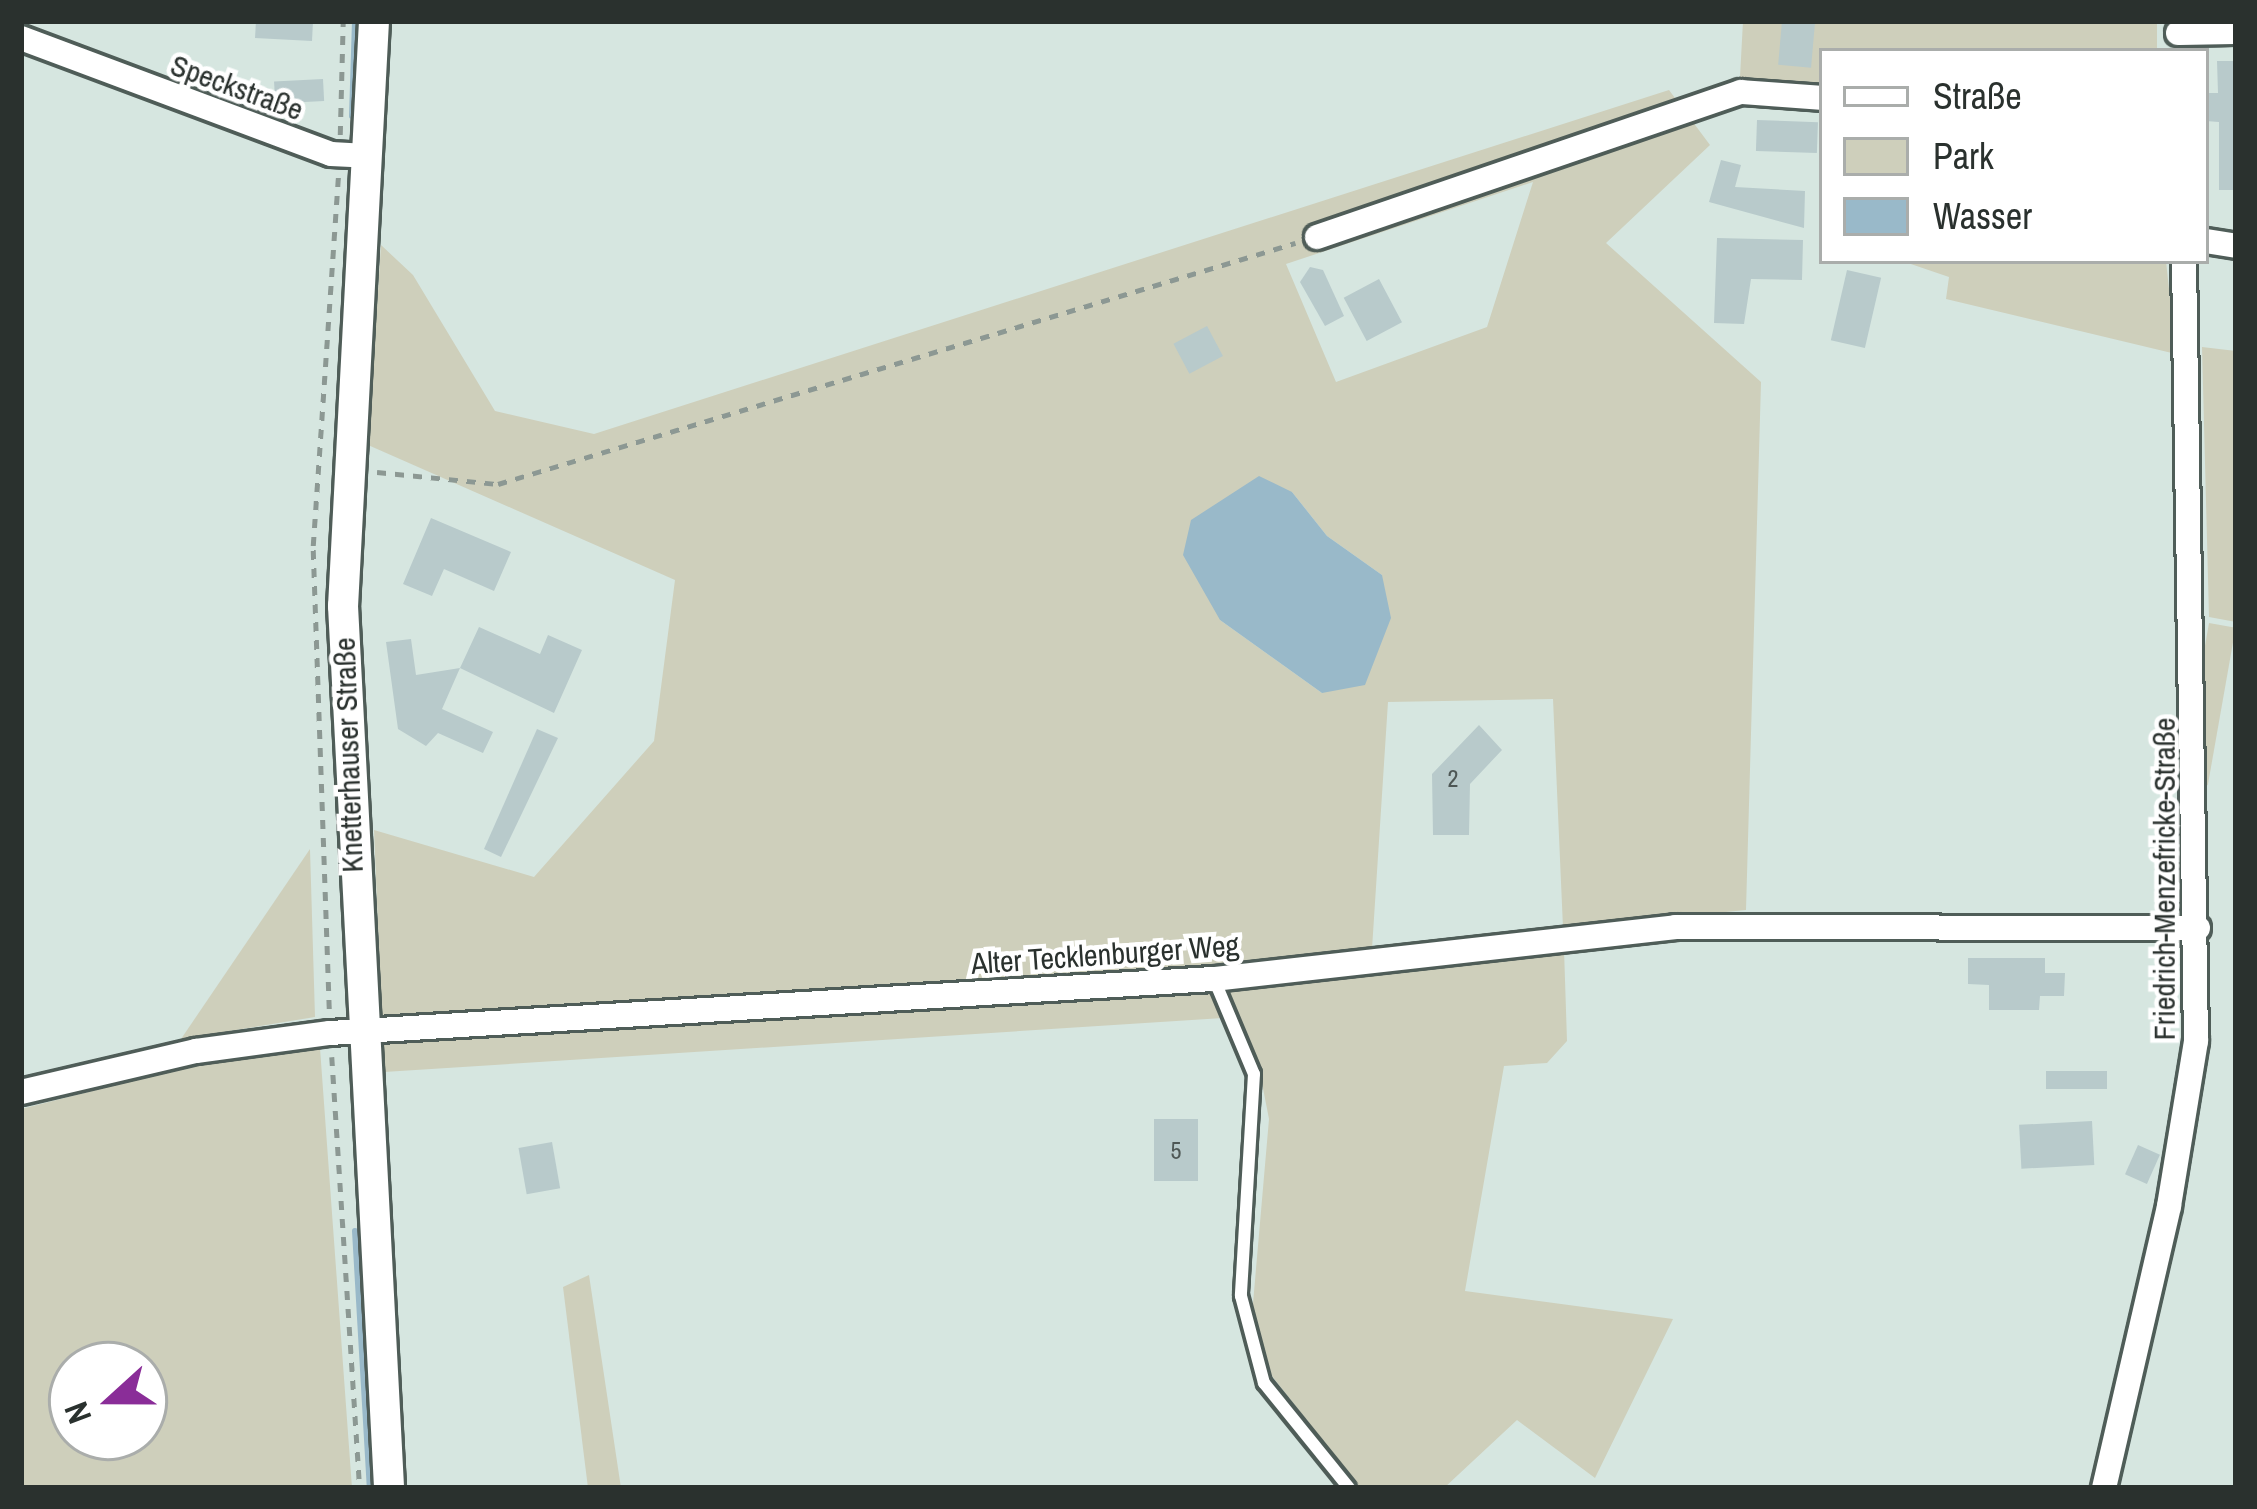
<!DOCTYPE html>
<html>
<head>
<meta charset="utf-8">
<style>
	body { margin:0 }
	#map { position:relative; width:2257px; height:1509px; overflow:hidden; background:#d6e6e0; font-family:"Archivo Narrow",sans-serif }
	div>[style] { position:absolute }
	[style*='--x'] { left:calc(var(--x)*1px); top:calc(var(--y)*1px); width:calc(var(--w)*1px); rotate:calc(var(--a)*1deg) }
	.green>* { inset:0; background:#cecfbb; transform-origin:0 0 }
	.water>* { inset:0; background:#99b9c9 }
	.stream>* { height:6px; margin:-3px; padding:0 3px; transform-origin:3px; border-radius:3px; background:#99b9c9 }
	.building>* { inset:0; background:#b8cacb; transform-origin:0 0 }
	.path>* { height:4.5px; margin-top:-2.25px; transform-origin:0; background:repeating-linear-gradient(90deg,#8c9893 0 9px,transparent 0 18px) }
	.roads { filter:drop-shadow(3px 0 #4f5d58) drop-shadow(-3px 0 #4f5d58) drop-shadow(0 3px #4f5d58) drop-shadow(0 -3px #4f5d58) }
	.service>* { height:12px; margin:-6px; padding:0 6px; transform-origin:6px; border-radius:6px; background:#fff }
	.minor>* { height:24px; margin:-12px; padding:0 12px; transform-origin:12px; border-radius:12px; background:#fff }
	.tertiary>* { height:30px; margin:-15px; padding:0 15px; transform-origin:15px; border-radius:15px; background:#fff }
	span { translate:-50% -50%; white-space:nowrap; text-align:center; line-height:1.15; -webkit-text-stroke:9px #fff; paint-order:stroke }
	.number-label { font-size:24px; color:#4e5755 }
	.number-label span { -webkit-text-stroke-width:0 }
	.street-label { font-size:30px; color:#2a312e }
	.frame { position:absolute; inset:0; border:24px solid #2a312e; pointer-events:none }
	.legend { position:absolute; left:1819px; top:48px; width:390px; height:216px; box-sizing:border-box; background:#fff; border:3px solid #aaadab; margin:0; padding:15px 21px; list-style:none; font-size:36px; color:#2a312e }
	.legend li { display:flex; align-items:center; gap:24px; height:60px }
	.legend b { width:60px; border:3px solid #aaadab }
	.north { position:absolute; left:48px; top:1341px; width:120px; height:120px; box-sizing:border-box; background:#fff; border:3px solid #aaadab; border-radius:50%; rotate:249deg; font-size:33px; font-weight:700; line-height:48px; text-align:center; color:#2a312e }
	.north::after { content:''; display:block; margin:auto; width:42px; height:54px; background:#8a2d98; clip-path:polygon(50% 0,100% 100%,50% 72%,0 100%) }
</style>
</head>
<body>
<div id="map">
	<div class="green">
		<i style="clip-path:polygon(1743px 21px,2157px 21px,2157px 51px,1822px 51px,1822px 83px,1740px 77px)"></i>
		<i style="clip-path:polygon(evenodd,1669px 90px,1710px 145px,1606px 243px,1761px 382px,1746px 910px,1563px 928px,1553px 699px,1388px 702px,1372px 949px,1126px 973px,1564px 949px,1567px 1041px,1547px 1063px,1504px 1066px,1465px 1291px,1673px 1319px,1595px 1478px,1517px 1420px,1444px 1488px,1360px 1488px,1268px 1371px,1252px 1315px,1269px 1119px,1260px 1073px,1223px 1018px,384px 1072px,374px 830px,534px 877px,654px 741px,675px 580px,368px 445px,381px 245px,413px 275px,495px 411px,594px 434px,1669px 90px,1533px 182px,1487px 327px,1336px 382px,1286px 264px,1533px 182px,1669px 90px,1292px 492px,1327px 536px,1382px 575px,1322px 693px,1220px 620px,1292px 492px)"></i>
		<i style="clip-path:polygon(1902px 261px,2166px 261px,2176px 354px,1946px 299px,1949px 277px)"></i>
		<i style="clip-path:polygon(2202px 347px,2236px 351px,2236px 622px,2209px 617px)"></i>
		<i style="left:2209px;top:623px;width:27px;height:160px;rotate:10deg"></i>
		<i style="clip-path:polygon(310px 849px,315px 1017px,181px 1039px)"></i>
		<i style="clip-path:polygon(evenodd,320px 1048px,352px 1488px,21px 1488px,21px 1109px,191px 1066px,320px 1048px,72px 1365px,144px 1365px,144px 1437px,72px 1437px,72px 1365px)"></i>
		<i style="clip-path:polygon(589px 1275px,621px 1488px,588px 1488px,563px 1287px)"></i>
	</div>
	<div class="water">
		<i style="clip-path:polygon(1259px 476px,1292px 492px,1327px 536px,1382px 575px,1391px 618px,1365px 685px,1322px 693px,1220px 620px,1183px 555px,1191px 520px)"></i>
	</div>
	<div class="stream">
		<i style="--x:352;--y:116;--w:95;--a:-88.2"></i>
		<i style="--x:355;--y:1231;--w:257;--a:86.7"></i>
	</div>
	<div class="building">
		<i style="clip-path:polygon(256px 21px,313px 21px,312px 41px,255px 38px)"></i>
		<i style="left:1782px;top:21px;width:33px;height:44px;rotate:5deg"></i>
		<i style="clip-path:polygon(2217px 61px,2236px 61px,2236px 190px,2219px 190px,2219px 122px,2206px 121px,2206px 93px,2218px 93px)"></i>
		<i style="left:323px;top:79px;width:22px;height:49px;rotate:87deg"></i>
		<i style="left:1757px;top:120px;width:61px;height:31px;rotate:2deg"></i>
		<i style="clip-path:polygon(1721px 160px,1741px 165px,1735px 187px,1805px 191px,1804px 228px,1709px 202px)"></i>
		<i style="clip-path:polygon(1717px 238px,1803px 240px,1802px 280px,1751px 279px,1744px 324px,1714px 323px)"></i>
		<i style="clip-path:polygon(1310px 267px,1323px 270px,1344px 316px,1325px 326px,1300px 282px)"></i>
		<i style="left:1847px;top:270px;width:35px;height:72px;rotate:13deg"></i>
		<i style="left:1379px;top:279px;width:49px;height:40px;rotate:62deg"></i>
		<i style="left:1207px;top:326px;width:34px;height:38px;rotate:62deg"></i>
		<i style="clip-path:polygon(431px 518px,511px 552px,494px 591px,444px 569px,432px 596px,403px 584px)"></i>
		<i style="clip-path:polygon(479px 627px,540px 654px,548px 635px,582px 650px,554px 713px,460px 668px)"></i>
		<i style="clip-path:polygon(411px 639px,416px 675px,460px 668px,442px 709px,493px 732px,483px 753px,438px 733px,426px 746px,398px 729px,386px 642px)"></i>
		<i style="clip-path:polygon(1479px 725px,1502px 750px,1470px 784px,1469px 835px,1433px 835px,1432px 774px)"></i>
		<i style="clip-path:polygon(537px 729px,558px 738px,501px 857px,484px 849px)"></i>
		<i style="clip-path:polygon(1968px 958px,2045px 958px,2045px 973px,2065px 973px,2064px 996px,2040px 996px,2039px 1010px,1989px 1010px,1989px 985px,1968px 984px)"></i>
		<i style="left:2046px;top:1071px;width:61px;height:18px"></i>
		<i style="left:1198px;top:1119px;width:62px;height:44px;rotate:90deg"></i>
		<i style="left:2092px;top:1121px;width:44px;height:73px;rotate:87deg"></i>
		<i style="left:552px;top:1142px;width:47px;height:34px;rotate:80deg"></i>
		<i style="left:2138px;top:1145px;width:24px;height:32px;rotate:24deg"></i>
	</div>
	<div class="path">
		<i style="--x:340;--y:135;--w:114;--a:-88.5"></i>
		<i style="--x:377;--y:472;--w:122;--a:5.7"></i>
		<i style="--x:498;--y:484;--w:833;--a:-16.82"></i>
		<i style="--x:329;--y:1009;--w:463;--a:-92"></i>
		<i style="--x:313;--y:546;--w:371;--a:-86.1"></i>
		<i style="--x:332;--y:1057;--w:432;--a:86.3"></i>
	</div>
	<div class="roads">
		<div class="service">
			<i style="--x:1214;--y:979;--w:103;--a:67.2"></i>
			<i style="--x:1254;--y:1074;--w:222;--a:93.4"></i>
			<i style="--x:1241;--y:1296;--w:90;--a:75.2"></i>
			<i style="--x:1264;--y:1383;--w:135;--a:51"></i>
		</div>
		<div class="minor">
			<i style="--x:2178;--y:33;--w:58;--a:-1"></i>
			<i style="--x:21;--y:38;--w:331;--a:20.5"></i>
			<i style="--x:331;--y:154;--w:36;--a:3"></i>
			<i style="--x:1317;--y:237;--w:448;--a:-18.9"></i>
			<i style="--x:1741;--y:92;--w:81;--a:4.2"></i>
			<i style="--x:2206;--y:241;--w:30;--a:9"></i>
			<i style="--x:21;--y:1092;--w:180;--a:-13.2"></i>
			<i style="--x:196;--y:1051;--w:135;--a:-7.7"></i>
			<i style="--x:330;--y:1033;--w:886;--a:-3.5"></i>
			<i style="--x:1214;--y:979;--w:464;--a:-6.4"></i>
			<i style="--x:1675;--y:927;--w:523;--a:0.11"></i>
			<i style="--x:2104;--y:1488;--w:289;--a:-77"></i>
			<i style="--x:2169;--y:1206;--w:167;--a:-80.7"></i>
			<i style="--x:2196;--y:1041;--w:780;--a:-90.88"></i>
		</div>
		<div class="tertiary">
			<i style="--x:374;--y:21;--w:586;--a:93.03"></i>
			<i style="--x:343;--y:606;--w:883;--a:87.01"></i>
		</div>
	</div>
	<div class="number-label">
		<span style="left:1453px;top:779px">2</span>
		<span style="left:1176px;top:1151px">5</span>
	</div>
	<div class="street-label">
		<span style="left:237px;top:87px;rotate:20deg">Speckstraße</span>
		<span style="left:348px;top:755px;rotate:-92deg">Knetterhauser Straße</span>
		<span style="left:2164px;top:879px;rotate:-90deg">Friedrich-Menzefricke-Straße</span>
		<span style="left:1105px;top:954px;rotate:-4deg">Alter Tecklenburger Weg</span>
	</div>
	<div class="frame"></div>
	<ul class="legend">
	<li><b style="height:15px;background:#fff"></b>Straße</li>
	<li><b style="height:33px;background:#cecfbb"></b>Park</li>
	<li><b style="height:33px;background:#99b9c9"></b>Wasser</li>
	</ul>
	<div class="north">N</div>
</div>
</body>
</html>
